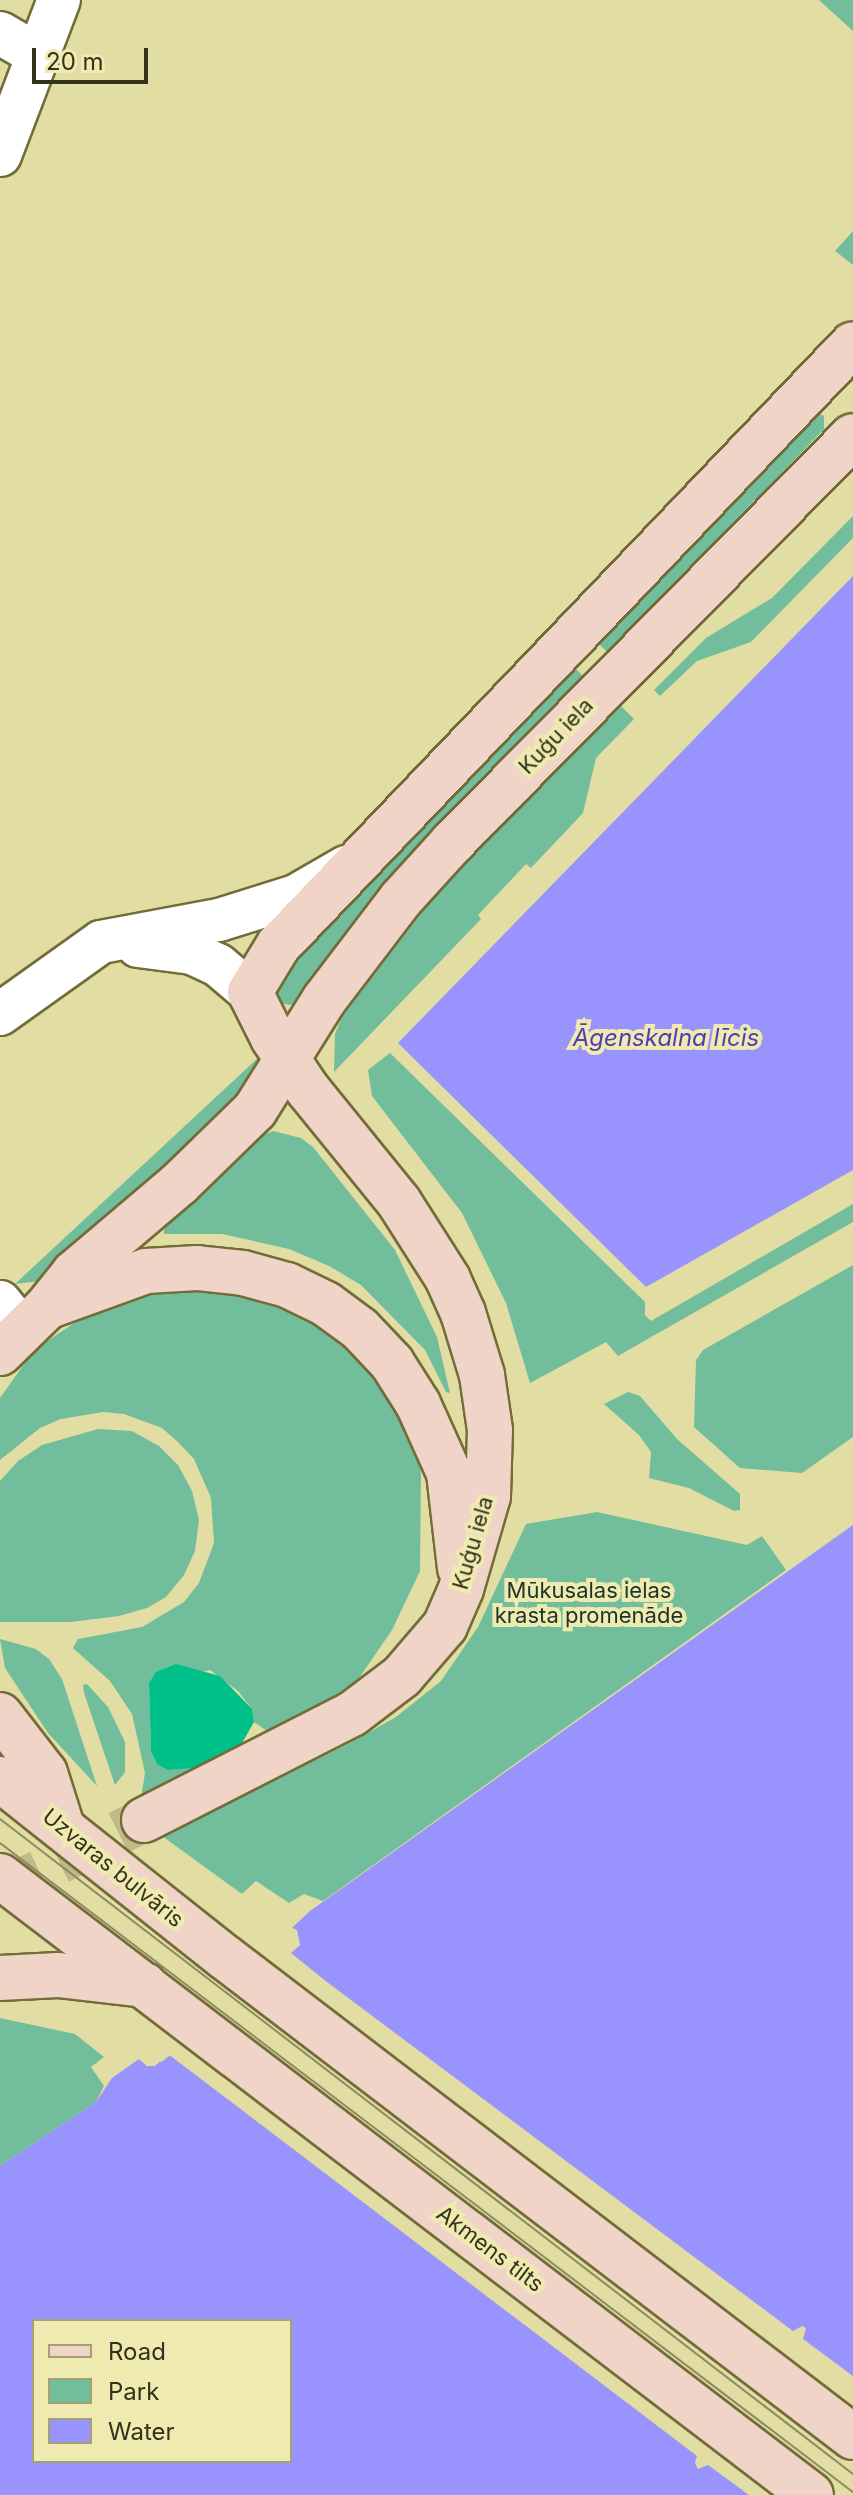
<!DOCTYPE html>
<html>
<head>
<meta charset="utf-8">
<style>
	body { margin:0 }
	#map { position:relative; width:853px; height:2495px; overflow:hidden; background:#e1dda3; font-family:Inter,sans-serif }
	div>[style] { position:absolute }
	[style*='--x'] { left:calc(var(--x)*1px); top:calc(var(--y)*1px); width:calc(var(--w)*1px); rotate:calc(var(--a)*1deg) }
	.green>* { inset:0; background:#72be9c }
	.forest>* { inset:0; background:#00c089 }
	.water>* { inset:0; background:#9893fd }
	.pier>* { inset:0; background:#e1dda3 }
	.secondary-tunnel>* { height:44px; margin-top:-22px; transform-origin:0; background:repeating-linear-gradient(90deg,#bebb88 0 44px,transparent 0 66px) }
	.roads { filter:drop-shadow(2px 0 #726d38) drop-shadow(-2px 0 #726d38) drop-shadow(0 2px #726d38) drop-shadow(0 -2px #726d38) }
	.street>* { height:42px; margin:-21px; padding:0 21px; transform-origin:21px; border-radius:21px; background:#fff }
	.secondary>* { height:44px; margin:-22px; padding:0 22px; transform-origin:22px; border-radius:22px; background:#f0d4c8 }
	.tram>* { height:2px; margin:-1px; padding:0 1px; transform-origin:1px; border-radius:1px; background:#8d8a62 }
	span { translate:-50% -50%; white-space:nowrap; text-align:center; line-height:1.15; -webkit-text-stroke:8px #eeeab0; paint-order:stroke }
	.street-label { font-size:22px; color:#34321c }
	.park-label { font-size:22px; color:#1c3429 }
	.water-label { font-size:24px; color:#513db7; font-style:italic }
	.legend { position:absolute; left:32px; top:2319px; width:260px; height:144px; box-sizing:border-box; background:#eeeab0; border:2px solid #a4a075; margin:0; padding:10px 14px; list-style:none; font-size:24px; color:#34321c }
	.legend li { display:flex; align-items:center; gap:16px; height:40px }
	.legend b { width:40px; border:2px solid #a4a075 }
	.scale { position:absolute; left:32px; top:48px; width:116px; height:36px; box-sizing:border-box; border:4px solid #34321c; border-top:0; padding-left:10px; font-size:24px; line-height:28px; white-space:nowrap; color:#34321c; -webkit-text-stroke:6px #eeeab0; paint-order:stroke }
</style>
</head>
<body>
<div id="map">
	<div class="green">
		<i style="clip-path:polygon(819px 0,853px 0,853px 31px)"></i>
		<i style="clip-path:polygon(853px 231px,853px 265px,835px 251px)"></i>
		<i style="clip-path:polygon(818px 413px,824px 416px,824px 429px,607px 652px,597px 642px)"></i>
		<i style="clip-path:polygon(853px 516px,853px 538px,751px 642px,697px 661px,660px 696px,654px 690px,706px 638px,772px 598px)"></i>
		<i style="clip-path:polygon(573px 666px,583px 676px,433px 832px,299px 1002px,290px 1005px,280px 1003px,274px 996px,276px 977px)"></i>
		<i style="clip-path:polygon(616px 701px,634px 719px,596px 758px,583px 813px,531px 868px,526px 864px,478px 915px,481px 919px,334px 1072px,335px 1034px,342px 1017px,436px 894px)"></i>
		<i style="clip-path:polygon(390px 1053px,645px 1302px,645px 1315px,651px 1321px,853px 1204px,853px 1222px,618px 1356px,606px 1342px,530px 1383px,506px 1303px,462px 1213px,372px 1096px,368px 1070px)"></i>
		<i style="clip-path:polygon(260px 1056px,262px 1071px,240px 1103px,40px 1281px,15px 1284px)"></i>
		<i style="clip-path:polygon(273px 1131px,301px 1138px,313px 1147px,395px 1250px,437px 1337px,450px 1393px,446px 1392px,425px 1350px,361px 1285px,329px 1266px,289px 1249px,222px 1234px,164px 1234px,164px 1217px,257px 1137px)"></i>
		<i style="clip-path:polygon(853px 1265px,853px 1437px,802px 1473px,740px 1468px,694px 1427px,696px 1360px,703px 1350px)"></i>
		<i style="clip-path:polygon(203px 1286px,266px 1297px,330px 1330px,371px 1368px,411px 1426px,421px 1473px,420px 1571px,392px 1630px,355px 1684px,333px 1702px,270px 1733px,254px 1722px,252px 1709px,238px 1691px,210px 1670px,149px 1684px,151px 1751px,205px 1767px,141px 1798px,145px 1773px,132px 1714px,110px 1681px,73px 1648px,78px 1639px,142px 1627px,184px 1602px,199px 1583px,214px 1543px,211px 1498px,194px 1459px,178px 1442px,162px 1428px,124px 1414px,103px 1412px,61px 1419px,40px 1428px,0 1460px,0 1398px,34px 1350px,86px 1315px,139px 1292px)"></i>
		<i style="clip-path:polygon(628px 1392px,640px 1396px,677px 1439px,740px 1494px,740px 1510px,734px 1511px,689px 1488px,649px 1478px,651px 1452px,639px 1435px,604px 1404px)"></i>
		<i style="clip-path:polygon(98px 1429px,132px 1431px,159px 1446px,178px 1465px,192px 1491px,199px 1520px,195px 1551px,184px 1575px,166px 1597px,147px 1608px,119px 1616px,71px 1622px,0 1622px,0 1481px,18px 1461px,42px 1445px)"></i>
		<i style="clip-path:polygon(597px 1512px,747px 1545px,762px 1536px,786px 1570px,323px 1901px,304px 1894px,289px 1903px,256px 1881px,242px 1894px,162px 1836px,350px 1743px,396px 1717px,441px 1681px,478px 1627px,526px 1524px)"></i>
		<i style="clip-path:polygon(0 1639px,36px 1649px,49px 1659px,62px 1679px,97px 1786px,48px 1733px,5px 1668px)"></i>
		<i style="clip-path:polygon(87px 1684px,108px 1707px,125px 1742px,125px 1772px,115px 1785px,84px 1693px,83px 1685px)"></i>
		<i style="clip-path:polygon(0 2018px,75px 2034px,104px 2057px,91px 2067px,104px 2086px,96px 2102px,0 2166px)"></i>
	</div>
	<div class="forest">
		<i style="clip-path:polygon(176px 1664px,220px 1676px,252px 1709px,254px 1722px,242px 1743px,224px 1759px,205px 1767px,168px 1770px,157px 1764px,151px 1751px,149px 1683px,156px 1672px)"></i>
	</div>
	<div class="water">
		<i style="clip-path:polygon(853px 576px,853px 1170px,646px 1287px,398px 1043px)"></i>
		<i style="clip-path:polygon(evenodd,853px 1525px,853px 2495px,0 2495px,0 2166px,96px 2102px,112px 2078px,139px 2059px,147px 2066px,163px 2061px,299px 1945px,292px 1928px,310px 1911px,853px 1525px,34px 2321px,290px 2321px,290px 2461px,34px 2461px,34px 2321px)"></i>
	</div>
	<div class="pier">
		<i style="clip-path:polygon(288px 1926px,297px 1930px,300px 1945px,291px 1953px,327px 1982px,793px 2331px,802px 2326px,806px 2328px,803px 2339px,853px 2376px,853px 2495px,749px 2495px,708px 2465px,698px 2469px,695px 2463px,697px 2456px,168px 2054px,155px 2066px,147px 2066px,136px 2056px,154px 2062px,295px 1944px)"></i>
	</div>
	<div class="secondary-tunnel">
		<i style="--x:0;--y:1891;--w:161;--a:-26.2"></i>
	</div>
	<div class="roads">
		<div class="street">
			<i style="--x:0;--y:33;--w:44;--a:30.1"></i>
			<i style="--x:0;--y:155;--w:166;--a:-69.2"></i>
			<i style="--x:138;--y:946;--w:54;--a:7.4"></i>
			<i style="--x:192;--y:953;--w:29;--a:25"></i>
			<i style="--x:218;--y:965;--w:42;--a:40.2"></i>
			<i style="--x:0;--y:1014;--w:124;--a:-35.5"></i>
			<i style="--x:101;--y:942;--w:120;--a:-10.6"></i>
			<i style="--x:219;--y:920;--w:81;--a:-17.3"></i>
			<i style="--x:296;--y:896;--w:58;--a:-30.1"></i>
			<i style="--x:0;--y:1302;--w:35;--a:51"></i>
		</div>
		<div class="secondary">
			<i style="--x:52;--y:1305;--w:100;--a:-19.9"></i>
			<i style="--x:146;--y:1271;--w:51;--a:-3.4"></i>
			<i style="--x:197;--y:1268;--w:46;--a:6.2"></i>
			<i style="--x:243;--y:1273;--w:46;--a:15.3"></i>
			<i style="--x:287;--y:1285;--w:43;--a:26"></i>
			<i style="--x:326;--y:1304;--w:42;--a:36.3"></i>
			<i style="--x:360;--y:1329;--w:47;--a:46.7"></i>
			<i style="--x:392;--y:1363;--w:49;--a:57.6"></i>
			<i style="--x:418;--y:1404;--w:76;--a:65.8"></i>
			<i style="--x:449;--y:1473;--w:96;--a:83.4"></i>
			<i style="--x:0;--y:1353;--w:64;--a:-44.4"></i>
			<i style="--x:46;--y:1308;--w:45;--a:-51.3"></i>
			<i style="--x:74;--y:1273;--w:138;--a:-40.3"></i>
			<i style="--x:179;--y:1184;--w:106;--a:-44.2"></i>
			<i style="--x:255;--y:1110;--w:130;--a:-57.9"></i>
			<i style="--x:324;--y:1000;--w:127;--a:-52.7"></i>
			<i style="--x:401;--y:899;--w:76;--a:-47.7"></i>
			<i style="--x:452;--y:843;--w:571;--a:-45.43"></i>
			<i style="--x:0;--y:1715;--w:73;--a:52.2"></i>
			<i style="--x:45;--y:1773;--w:57;--a:72.5"></i>
			<i style="--x:0;--y:1779;--w:288;--a:38.4"></i>
			<i style="--x:226;--y:1958;--w:789;--a:37.38"></i>
			<i style="--x:144;--y:1820;--w:233;--a:-27"></i>
			<i style="--x:352;--y:1714;--w:63;--a:-37.2"></i>
			<i style="--x:402;--y:1676;--w:66;--a:-49.3"></i>
			<i style="--x:445;--y:1626;--w:40;--a:-66.6"></i>
			<i style="--x:461;--y:1589;--w:97;--a:-73.8"></i>
			<i style="--x:488;--y:1496;--w:66;--a:-88.3"></i>
			<i style="--x:490;--y:1430;--w:56;--a:-98.3"></i>
			<i style="--x:482;--y:1375;--w:65;--a:-107"></i>
			<i style="--x:463;--y:1313;--w:37;--a:-114"></i>
			<i style="--x:448;--y:1279;--w:91;--a:-122.5"></i>
			<i style="--x:399;--y:1202;--w:144;--a:-129.1"></i>
			<i style="--x:308;--y:1090;--w:63;--a:-123.9"></i>
			<i style="--x:273;--y:1038;--w:51;--a:-116.6"></i>
			<i style="--x:250;--y:992;--w:54;--a:-58.7"></i>
			<i style="--x:278;--y:946;--w:832;--a:-46.31"></i>
			<i style="--x:0;--y:1876;--w:1020;--a:37.35"></i>
			<i style="--x:0;--y:1978;--w:58;--a:-3"></i>
			<i style="--x:58;--y:1975;--w:87;--a:6.6"></i>
		</div>
	</div>
	<div class="tram">
		<i style="--x:0;--y:1819;--w:1075;--a:37.52"></i>
		<i style="--x:0;--y:1843;--w:1072;--a:37.27"></i>
	</div>
	<div class="street-label">
		<span style="left:556px;top:736px;rotate:-46deg">Kuģu iela</span>
		<span style="left:473px;top:1543px;rotate:-74deg">Kuģu iela</span>
		<span style="left:113px;top:1868px;rotate:39deg">Uzvaras bulvāris</span>
		<span style="left:490px;top:2249px;rotate:37deg">Akmens tilts</span>
	</div>
	<div class="park-label">
		<span style="left:589px;top:1603px">Mūkusalas ielas<br>krasta promenāde</span>
	</div>
	<div class="water-label">
		<span style="left:666px;top:1038px">Āgenskalna līcis</span>
	</div>
	<ul class="legend">
	<li><b style="height:10px;background:#f0d4c8"></b>Road</li>
	<li><b style="height:22px;background:#72be9c"></b>Park</li>
	<li><b style="height:22px;background:#9893fd"></b>Water</li>
	</ul>
	<div class="scale">20 m</div>
</div>
</body>
</html>
